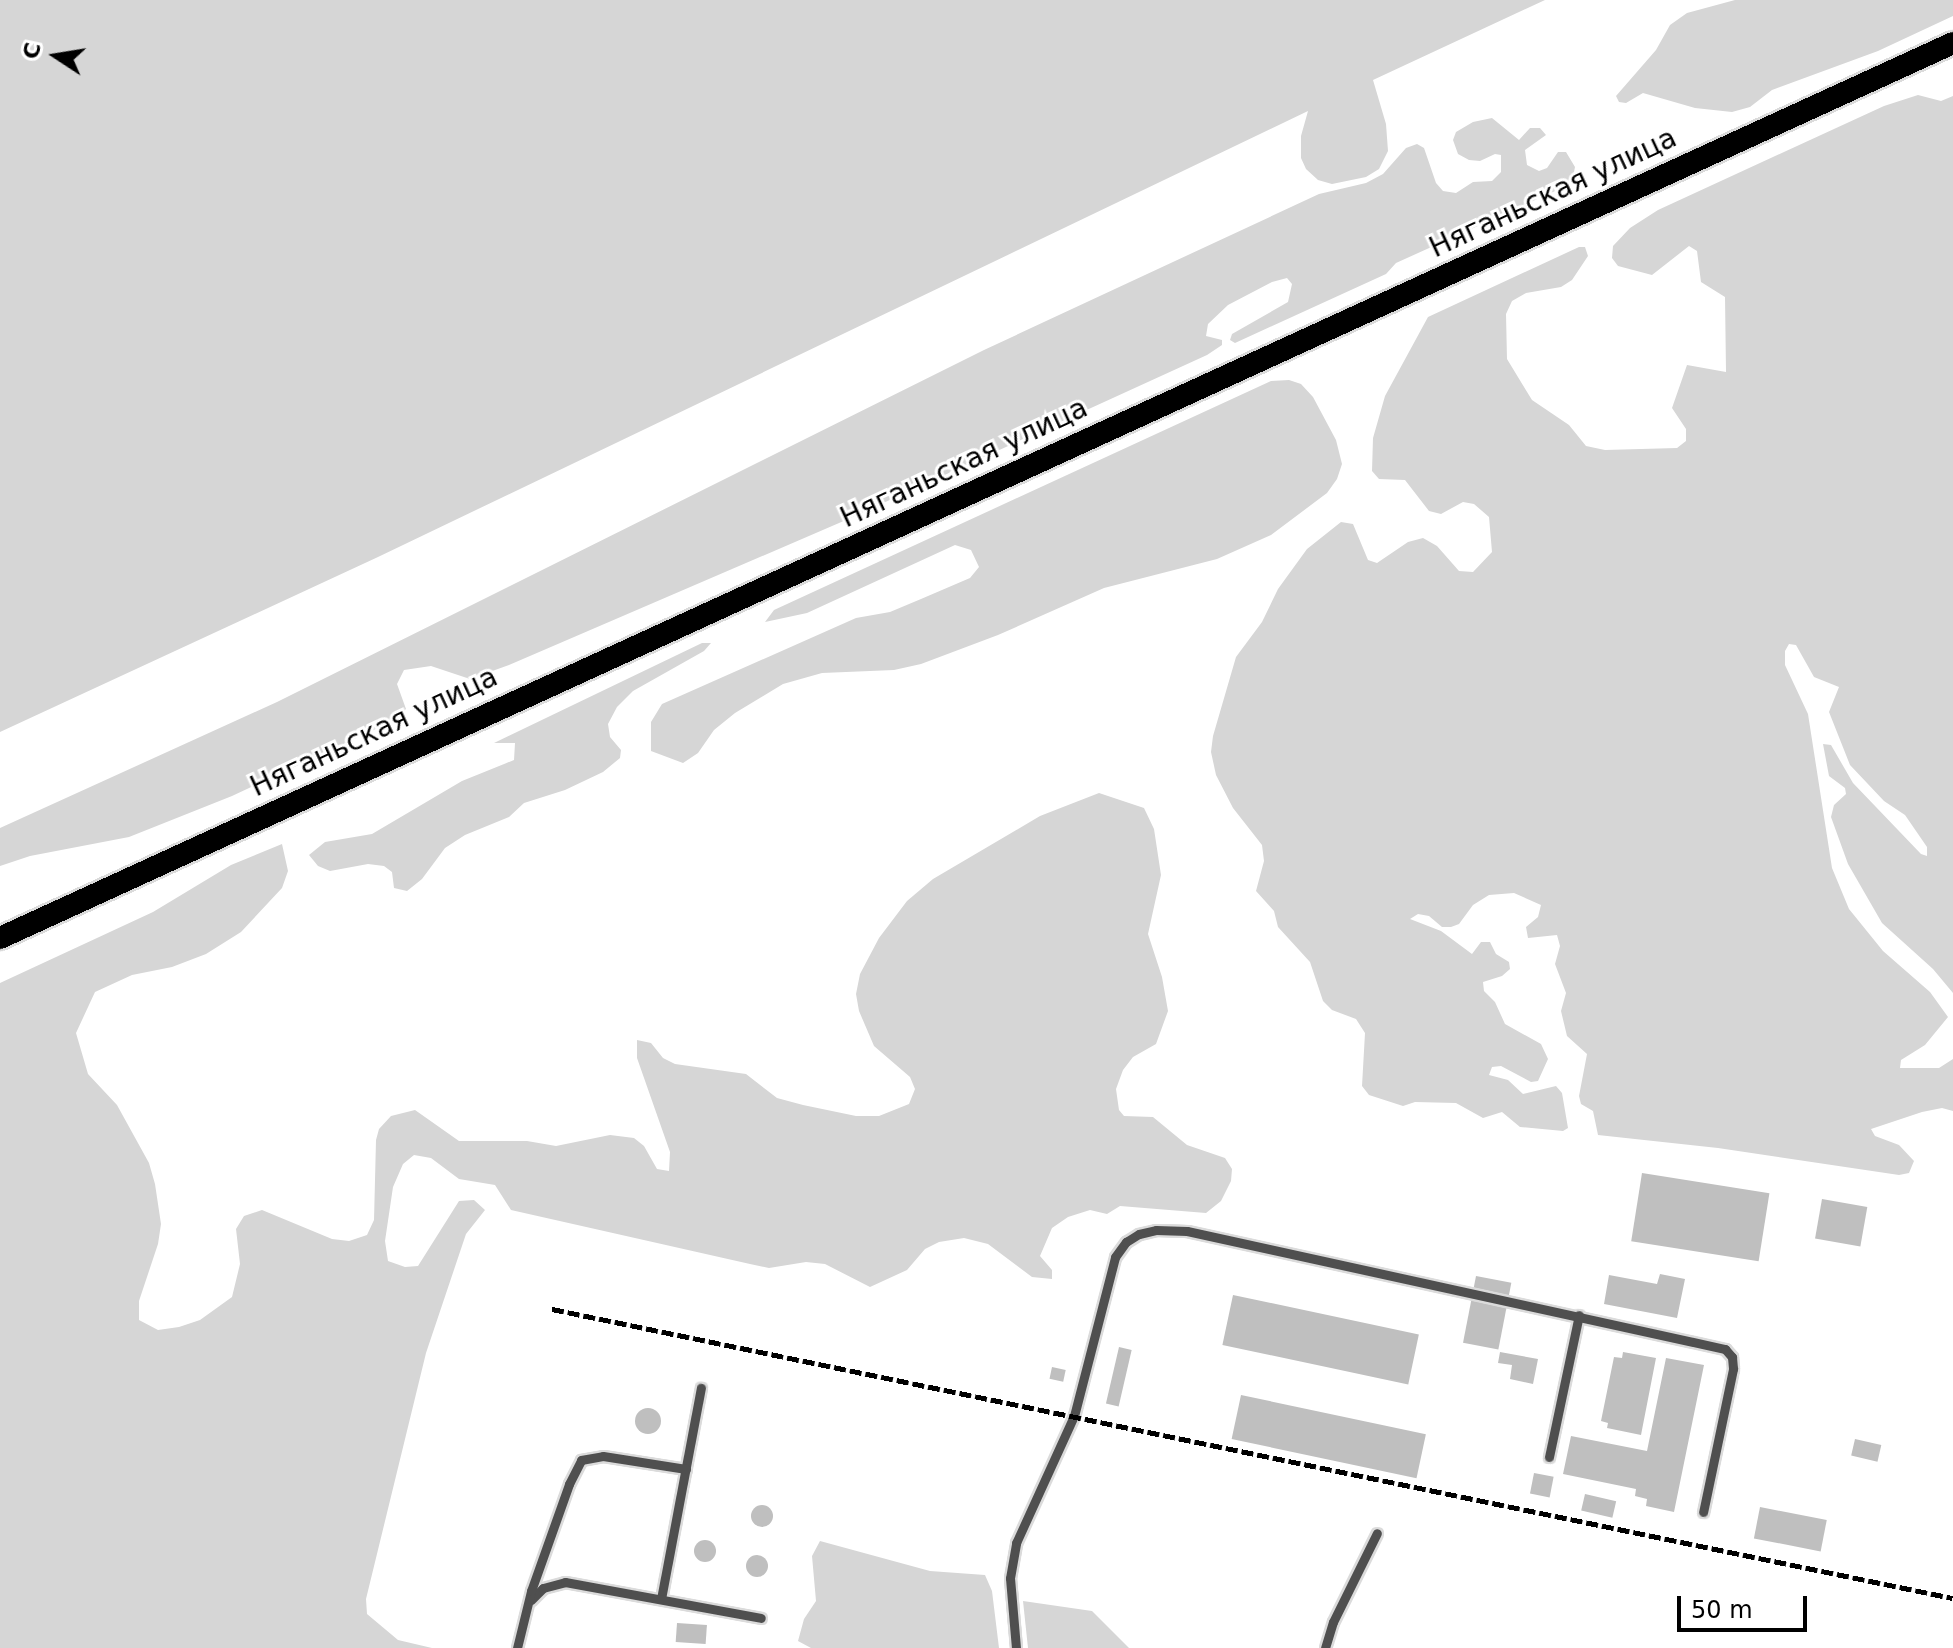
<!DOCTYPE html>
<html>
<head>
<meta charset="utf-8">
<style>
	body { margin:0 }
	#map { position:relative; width:1953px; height:1648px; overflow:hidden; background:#fff; font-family:"DejaVu Sans",sans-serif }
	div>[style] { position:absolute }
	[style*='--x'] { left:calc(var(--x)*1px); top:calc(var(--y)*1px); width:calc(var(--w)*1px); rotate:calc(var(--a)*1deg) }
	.green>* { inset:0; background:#d6d6d6 }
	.building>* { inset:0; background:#bfbfbf; transform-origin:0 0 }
	.round { border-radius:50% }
	.roads { filter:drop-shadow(2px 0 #dbdbdb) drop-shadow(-2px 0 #dbdbdb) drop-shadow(0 2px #dbdbdb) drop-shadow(0 -2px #dbdbdb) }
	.service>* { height:9px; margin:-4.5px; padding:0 4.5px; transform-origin:4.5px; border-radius:4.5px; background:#4f4f4f }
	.trunk>* { height:22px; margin:-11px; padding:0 11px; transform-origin:11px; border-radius:11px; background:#000 }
	.rail>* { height:5px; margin-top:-2.5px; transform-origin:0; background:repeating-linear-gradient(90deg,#000 0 12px,transparent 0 16px) }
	span { translate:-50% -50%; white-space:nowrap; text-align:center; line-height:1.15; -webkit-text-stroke:6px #fff; paint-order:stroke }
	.street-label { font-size:28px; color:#000 }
	.north { position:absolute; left:16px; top:16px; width:80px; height:80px; -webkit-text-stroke:6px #fff; paint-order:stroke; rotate:282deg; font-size:22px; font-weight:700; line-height:32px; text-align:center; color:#000 }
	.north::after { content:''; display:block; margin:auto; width:28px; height:36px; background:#000; clip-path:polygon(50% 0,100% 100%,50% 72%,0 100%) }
	.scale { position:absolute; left:1677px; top:1596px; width:130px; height:36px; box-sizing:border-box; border:4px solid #000; border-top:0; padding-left:10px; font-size:24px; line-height:28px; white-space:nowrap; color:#000; -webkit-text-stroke:6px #fff; paint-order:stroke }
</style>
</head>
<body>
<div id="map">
	<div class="green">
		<i style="clip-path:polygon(0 0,1545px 0,1373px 80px,1386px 124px,1388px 151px,1379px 169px,1366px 177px,1332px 184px,1318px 180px,1306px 169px,1301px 158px,1301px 136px,1308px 111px,378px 557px,0 732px)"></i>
		<i style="clip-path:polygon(1735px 0,1953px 0,1953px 16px,1878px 51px,1772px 90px,1750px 107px,1732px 112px,1695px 108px,1643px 93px,1626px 103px,1619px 102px,1616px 96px,1656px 50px,1670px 25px,1687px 13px)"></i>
		<i style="clip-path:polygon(1918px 95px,1941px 101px,1953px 96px,1953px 993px,1933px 969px,1882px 923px,1848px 864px,1831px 817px,1834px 805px,1846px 794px,1845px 788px,1829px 776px,1823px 744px,1831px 745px,1853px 783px,1921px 854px,1927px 856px,1927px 847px,1905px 815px,1884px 801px,1850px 765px,1829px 712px,1839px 687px,1814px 677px,1796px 645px,1789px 644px,1785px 651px,1785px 665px,1808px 714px,1832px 868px,1849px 909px,1883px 951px,1930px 992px,1948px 1017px,1925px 1045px,1901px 1060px,1900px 1068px,1939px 1068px,1953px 1059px,1953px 1111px,1942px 1108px,1922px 1112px,1871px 1129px,1875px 1136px,1899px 1145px,1914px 1161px,1909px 1173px,1899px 1175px,1718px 1148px,1598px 1135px,1593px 1111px,1581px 1104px,1579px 1096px,1587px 1054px,1567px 1036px,1561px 1011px,1566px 993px,1555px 964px,1560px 946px,1557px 935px,1528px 938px,1526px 927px,1538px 917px,1541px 905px,1514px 893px,1489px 895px,1473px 905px,1459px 924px,1451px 927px,1442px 927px,1429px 916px,1418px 914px,1410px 919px,1441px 931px,1472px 954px,1481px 942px,1490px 942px,1496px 954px,1509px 962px,1510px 969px,1502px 976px,1483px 982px,1484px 991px,1495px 1002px,1505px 1024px,1541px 1044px,1548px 1059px,1538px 1081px,1531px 1082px,1501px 1066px,1492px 1067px,1489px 1075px,1508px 1080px,1523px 1094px,1556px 1086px,1562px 1093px,1568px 1128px,1563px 1131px,1520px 1127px,1502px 1112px,1483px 1118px,1456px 1103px,1415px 1102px,1403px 1106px,1369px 1095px,1362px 1086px,1365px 1033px,1356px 1019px,1332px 1010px,1323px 1001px,1310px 962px,1278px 927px,1274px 911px,1256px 891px,1264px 861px,1262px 845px,1233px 808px,1216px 775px,1211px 752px,1213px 736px,1236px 657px,1262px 622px,1278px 589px,1307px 549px,1341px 522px,1353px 524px,1368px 560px,1377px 563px,1408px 542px,1423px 538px,1437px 546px,1459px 571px,1473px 572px,1492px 552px,1489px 517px,1474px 504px,1463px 502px,1441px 514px,1429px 511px,1405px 480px,1379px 479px,1372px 471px,1373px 438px,1385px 396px,1428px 317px,1579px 247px,1585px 247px,1588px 256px,1572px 280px,1561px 287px,1526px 293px,1512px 301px,1506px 314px,1507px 359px,1532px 400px,1569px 425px,1586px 446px,1605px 450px,1677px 448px,1686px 441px,1686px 429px,1672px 408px,1687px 365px,1726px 372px,1725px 297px,1701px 282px,1697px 251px,1689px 246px,1652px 275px,1618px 266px,1612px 258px,1613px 246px,1630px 228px,1658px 210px,1884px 106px)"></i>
		<i style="clip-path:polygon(1492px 118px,1519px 140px,1530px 128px,1540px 128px,1546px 135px,1525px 150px,1527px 165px,1539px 171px,1547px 168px,1558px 152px,1566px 152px,1575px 167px,1573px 177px,1564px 187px,1396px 263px,1386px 274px,1235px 343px,1230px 340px,1232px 334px,1288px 302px,1292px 284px,1287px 278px,1272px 282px,1228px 305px,1208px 324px,1206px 336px,1222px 340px,1222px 345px,1207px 355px,846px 520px,509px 665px,470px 679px,431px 666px,404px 670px,397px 684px,406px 709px,393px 721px,232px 796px,129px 837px,30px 856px,0 866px,0 828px,277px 702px,984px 350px,1319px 194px,1366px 183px,1383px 174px,1406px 148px,1417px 144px,1424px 148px,1436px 183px,1443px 191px,1456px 193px,1473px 182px,1492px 181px,1501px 172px,1501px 155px,1495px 154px,1480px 161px,1469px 160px,1458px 154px,1453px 140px,1456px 132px,1473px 122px)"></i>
		<i style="clip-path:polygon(1289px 380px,1301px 384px,1313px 397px,1336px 440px,1342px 464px,1337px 479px,1327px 493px,1271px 535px,1217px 559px,1104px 588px,998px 635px,921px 664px,894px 670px,822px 673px,783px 684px,735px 713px,714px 730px,698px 753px,683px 763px,651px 751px,651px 722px,662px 704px,856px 618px,890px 612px,921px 599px,970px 578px,979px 567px,971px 550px,955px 545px,807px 613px,765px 622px,774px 610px,1271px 381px)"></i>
		<i style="clip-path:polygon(702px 643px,711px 643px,704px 651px,633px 691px,617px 707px,608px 724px,610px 737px,621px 750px,620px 758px,603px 772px,565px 790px,524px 803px,509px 817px,465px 835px,445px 848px,422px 879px,407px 891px,394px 888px,392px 872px,384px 866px,368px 864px,330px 871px,318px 866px,309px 855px,325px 842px,372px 834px,462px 781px,514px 760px,515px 743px,494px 743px)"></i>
		<i style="clip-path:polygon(1099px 793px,1144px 808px,1154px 829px,1161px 875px,1148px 934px,1162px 977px,1168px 1011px,1156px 1044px,1133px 1057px,1123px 1070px,1116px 1089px,1119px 1110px,1124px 1116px,1153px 1117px,1187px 1145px,1225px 1158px,1232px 1169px,1231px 1181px,1221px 1201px,1206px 1213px,1120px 1206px,1107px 1214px,1090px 1210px,1068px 1217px,1052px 1228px,1040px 1256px,1052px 1270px,1052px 1279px,1032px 1277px,988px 1244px,964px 1238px,939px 1242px,925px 1249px,907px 1270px,870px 1287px,825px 1264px,806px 1262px,769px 1268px,750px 1264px,511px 1210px,495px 1185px,459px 1179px,431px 1158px,414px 1155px,403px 1164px,393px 1187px,385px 1241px,388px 1261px,405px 1267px,418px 1266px,459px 1201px,474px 1200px,485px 1210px,466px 1234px,426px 1353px,366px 1599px,367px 1614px,398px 1640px,432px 1648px,0 1648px,0 983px,153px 912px,231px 865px,282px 844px,288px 871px,282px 888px,241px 932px,206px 954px,172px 967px,132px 975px,95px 992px,76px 1033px,88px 1074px,117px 1105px,149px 1163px,155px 1184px,161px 1224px,158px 1244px,139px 1301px,139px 1320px,158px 1330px,179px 1327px,200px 1320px,232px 1297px,240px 1264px,236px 1229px,244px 1216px,262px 1210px,332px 1239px,349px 1241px,367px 1235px,374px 1220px,376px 1140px,379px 1129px,391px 1116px,415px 1110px,459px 1141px,527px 1141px,556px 1146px,610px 1135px,634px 1138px,644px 1146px,657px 1169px,669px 1171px,670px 1152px,637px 1058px,637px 1040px,651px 1043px,663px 1058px,675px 1064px,746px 1074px,777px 1098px,803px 1105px,856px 1116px,879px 1116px,909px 1104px,915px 1089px,910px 1077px,874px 1046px,859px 1011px,856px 994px,860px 974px,879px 938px,907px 901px,933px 879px,1040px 816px)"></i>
		<i style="clip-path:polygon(820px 1541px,930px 1571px,985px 1575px,992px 1591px,999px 1648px,811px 1648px,798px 1641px,804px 1619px,816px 1601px,812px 1556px)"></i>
		<i style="clip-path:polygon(1023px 1601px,1092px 1611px,1129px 1648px,1028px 1648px)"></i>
	</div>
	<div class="building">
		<i style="left:1642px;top:1173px;width:129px;height:69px;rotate:9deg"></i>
		<i style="left:1822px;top:1199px;width:46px;height:40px;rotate:10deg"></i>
		<i style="clip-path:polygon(1660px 1274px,1685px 1279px,1677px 1318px,1604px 1304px,1609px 1275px,1657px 1284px)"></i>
		<i style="left:1476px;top:1276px;width:36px;height:68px;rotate:11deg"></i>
		<i style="left:1233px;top:1295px;width:190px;height:51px;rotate:12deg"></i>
		<i style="left:1119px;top:1347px;width:13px;height:58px;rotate:13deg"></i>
		<i style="clip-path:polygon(1500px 1352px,1538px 1359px,1533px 1384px,1510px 1379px,1512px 1365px,1498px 1363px)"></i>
		<i style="clip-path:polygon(1623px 1352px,1656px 1358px,1641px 1435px,1607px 1428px,1608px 1423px,1601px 1421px,1614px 1357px,1622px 1358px)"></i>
		<i style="clip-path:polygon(1666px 1358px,1704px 1365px,1674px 1512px,1646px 1506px,1647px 1499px,1635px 1496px,1636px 1489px,1563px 1474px,1571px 1436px,1647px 1451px)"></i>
		<i style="left:1052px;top:1367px;width:14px;height:12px;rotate:12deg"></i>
		<i style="left:1241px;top:1395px;width:189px;height:45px;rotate:12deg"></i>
		<i class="round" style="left:635px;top:1408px;width:26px;height:26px"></i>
		<i style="left:1855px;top:1439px;width:27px;height:17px;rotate:13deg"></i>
		<i style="left:1534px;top:1473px;width:20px;height:21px;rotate:11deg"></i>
		<i style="left:1585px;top:1494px;width:32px;height:17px;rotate:13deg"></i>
		<i class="round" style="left:751px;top:1505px;width:22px;height:22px"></i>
		<i style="left:1760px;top:1507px;width:68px;height:32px;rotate:11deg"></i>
		<i class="round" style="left:694px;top:1540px;width:22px;height:22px"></i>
		<i class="round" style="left:746px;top:1555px;width:22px;height:22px"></i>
		<i style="left:677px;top:1623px;width:30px;height:19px;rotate:4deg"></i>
	</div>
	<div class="roads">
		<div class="service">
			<i style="--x:1549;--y:1457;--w:145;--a:-78.1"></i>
			<i style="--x:661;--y:1599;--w:215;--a:-79.3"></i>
			<i style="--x:531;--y:1600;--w:17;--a:-45"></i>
			<i style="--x:543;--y:1588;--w:23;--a:-15"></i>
			<i style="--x:565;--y:1582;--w:199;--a:10.4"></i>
			<i style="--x:517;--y:1648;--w:59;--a:-76.2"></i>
			<i style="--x:531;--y:1591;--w:114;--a:-70.4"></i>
			<i style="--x:569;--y:1484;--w:27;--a:-63"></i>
			<i style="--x:581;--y:1460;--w:22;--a:-10"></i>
			<i style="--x:603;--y:1456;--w:84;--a:8.9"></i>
			<i style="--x:1016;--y:1648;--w:70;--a:-94.9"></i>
			<i style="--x:1010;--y:1578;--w:36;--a:-80"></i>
			<i style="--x:1016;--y:1543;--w:140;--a:-65.5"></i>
			<i style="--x:1074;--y:1416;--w:164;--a:-75.5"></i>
			<i style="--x:1115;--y:1257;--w:19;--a:-54"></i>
			<i style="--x:1126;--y:1242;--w:15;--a:-32"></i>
			<i style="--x:1139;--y:1234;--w:17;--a:-13"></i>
			<i style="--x:1156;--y:1230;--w:31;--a:2"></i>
			<i style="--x:1187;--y:1231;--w:551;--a:12.37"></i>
			<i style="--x:1725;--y:1349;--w:11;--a:49"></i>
			<i style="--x:1732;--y:1357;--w:12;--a:85"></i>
			<i style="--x:1733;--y:1369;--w:146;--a:101.8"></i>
			<i style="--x:1325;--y:1648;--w:27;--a:-73"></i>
			<i style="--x:1333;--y:1622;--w:99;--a:-63.7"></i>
		</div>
		<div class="trunk">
			<i style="--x:0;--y:938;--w:2148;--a:-24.62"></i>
		</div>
	</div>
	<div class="rail">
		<i style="--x:552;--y:1309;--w:1430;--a:11.66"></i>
	</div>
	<div class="street-label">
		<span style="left:1553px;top:193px;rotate:-25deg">Няганьская улица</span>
		<span style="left:964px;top:463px;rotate:-25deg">Няганьская улица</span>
		<span style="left:374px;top:732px;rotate:-25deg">Няганьская улица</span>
	</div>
	<div class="north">С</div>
	<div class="scale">50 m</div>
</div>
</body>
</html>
